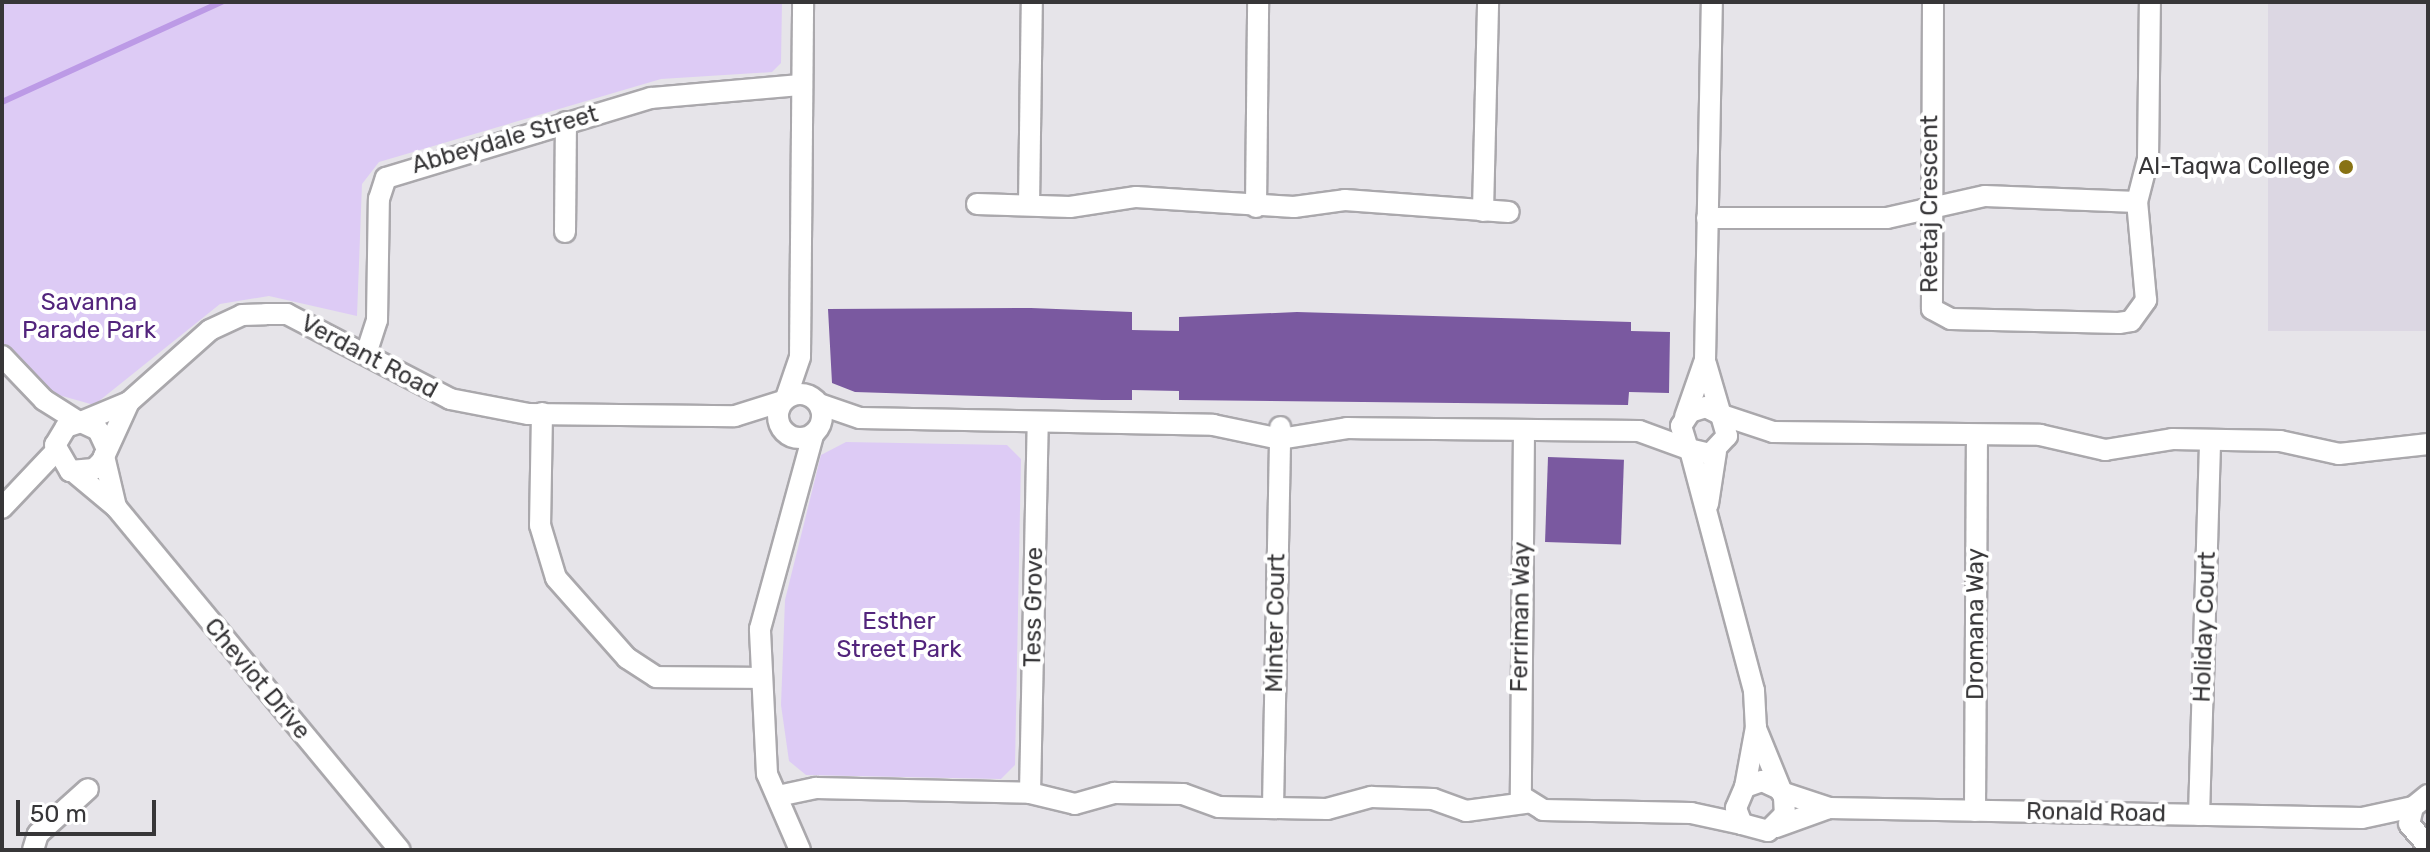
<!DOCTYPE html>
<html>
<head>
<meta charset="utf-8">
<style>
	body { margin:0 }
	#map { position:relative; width:2430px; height:852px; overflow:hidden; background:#e6e4e9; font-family:Rubik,sans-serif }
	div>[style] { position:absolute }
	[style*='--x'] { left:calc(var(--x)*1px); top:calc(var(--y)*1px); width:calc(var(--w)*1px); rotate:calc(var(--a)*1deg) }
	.built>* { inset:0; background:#dcd7e3; transform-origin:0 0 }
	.green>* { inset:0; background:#ddcbf5 }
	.stream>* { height:6px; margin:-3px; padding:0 3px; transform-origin:3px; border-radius:3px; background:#bc9ae6 }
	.building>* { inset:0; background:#7a59a0; transform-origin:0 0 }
	.roads { filter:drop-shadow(2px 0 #aaa8ac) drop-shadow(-2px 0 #aaa8ac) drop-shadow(0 2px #aaa8ac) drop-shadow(0 -2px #aaa8ac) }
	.minor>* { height:20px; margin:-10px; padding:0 10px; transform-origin:10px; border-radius:10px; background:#fff }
	.minor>.ring { margin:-10px; padding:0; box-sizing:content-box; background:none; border:20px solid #fff; border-radius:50% }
	.dots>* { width:22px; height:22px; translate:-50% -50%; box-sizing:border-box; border:4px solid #fff; border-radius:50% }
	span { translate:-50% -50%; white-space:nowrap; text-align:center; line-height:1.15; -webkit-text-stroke:8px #fff; paint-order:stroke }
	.street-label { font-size:24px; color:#373638 }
	.poi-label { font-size:24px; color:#373638 }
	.right { translate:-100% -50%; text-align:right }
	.park-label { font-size:24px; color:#52247c }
	.frame { position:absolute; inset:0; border:4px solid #373638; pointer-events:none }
	.scale { position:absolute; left:16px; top:800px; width:140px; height:36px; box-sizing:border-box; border:4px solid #373638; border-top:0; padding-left:10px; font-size:24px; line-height:28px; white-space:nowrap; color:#373638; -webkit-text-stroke:6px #fff; paint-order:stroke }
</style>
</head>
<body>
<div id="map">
	<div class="built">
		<i style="left:2268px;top:2px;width:160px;height:329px"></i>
	</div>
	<div class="green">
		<i style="clip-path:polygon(2px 2px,782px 2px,781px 63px,772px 72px,661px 79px,379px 162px,362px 184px,357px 316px,269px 296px,220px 304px,94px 405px,48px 392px,2px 345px)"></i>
		<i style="clip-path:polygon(846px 442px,1007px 445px,1021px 459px,1015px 765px,1001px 779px,806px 775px,789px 761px,781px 705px,785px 600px,821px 455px)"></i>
	</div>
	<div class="stream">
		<i style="--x:2;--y:102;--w:241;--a:-24.5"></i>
	</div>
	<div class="building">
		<i style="clip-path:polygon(1031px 308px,1132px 312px,1132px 330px,1179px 331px,1179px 317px,1297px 312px,1631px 322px,1631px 331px,1670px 332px,1669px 393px,1629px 392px,1628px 405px,1179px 400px,1179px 391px,1132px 390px,1132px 400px,1102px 400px,855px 392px,832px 383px,828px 309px)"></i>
		<i style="left:1548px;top:457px;width:76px;height:85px;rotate:2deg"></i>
	</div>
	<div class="roads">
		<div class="minor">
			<i style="--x:1933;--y:2;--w:307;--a:90.2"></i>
			<i style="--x:1932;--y:309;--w:21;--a:28"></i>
			<i style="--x:1951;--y:319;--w:168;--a:1.4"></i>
			<i style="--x:2119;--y:323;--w:12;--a:-9"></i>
			<i style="--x:2131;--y:321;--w:26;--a:-54"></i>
			<i style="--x:2146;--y:300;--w:98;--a:-95.2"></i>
			<i style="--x:2137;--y:202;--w:44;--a:-75.7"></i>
			<i style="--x:2148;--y:159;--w:157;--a:-89.3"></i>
			<i style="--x:977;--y:204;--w:93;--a:1.8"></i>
			<i style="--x:1070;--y:207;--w:67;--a:-8.6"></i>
			<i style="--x:1136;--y:197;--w:158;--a:3.6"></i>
			<i style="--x:1294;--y:207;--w:51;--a:-7.8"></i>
			<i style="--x:1345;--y:200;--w:164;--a:4.2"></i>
			<i style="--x:1029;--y:205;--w:203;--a:-89.2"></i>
			<i style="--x:1256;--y:207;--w:205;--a:-89.4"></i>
			<i style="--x:1483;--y:211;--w:209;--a:-88.6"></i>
			<i style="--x:1707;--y:218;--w:180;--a:0"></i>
			<i style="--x:1887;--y:218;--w:100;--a:-12.7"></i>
			<i style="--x:1985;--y:196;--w:152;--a:2.3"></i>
			<i style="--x:565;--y:232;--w:110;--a:-89.5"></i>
			<i style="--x:366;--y:354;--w:36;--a:-72"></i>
			<i style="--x:377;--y:320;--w:121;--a:-89.1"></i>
			<i style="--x:379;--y:199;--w:22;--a:-72"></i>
			<i style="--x:386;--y:178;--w:277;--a:-16.8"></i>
			<i style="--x:651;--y:98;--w:151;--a:-5"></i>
			<i style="--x:2;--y:356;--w:61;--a:46.3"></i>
			<i style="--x:44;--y:400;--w:41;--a:32.2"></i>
			<i style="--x:1706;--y:364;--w:75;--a:73.7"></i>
			<i style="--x:1727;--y:436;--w:25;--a:133"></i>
			<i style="--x:1710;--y:454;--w:23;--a:-167"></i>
			<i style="--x:1688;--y:449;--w:24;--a:-107"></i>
			<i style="--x:1681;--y:426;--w:17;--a:-57"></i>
			<i style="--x:1690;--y:412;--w:17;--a:-17"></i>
			<i style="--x:1706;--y:407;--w:16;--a:27"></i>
			<i class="ring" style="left:778px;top:394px;width:24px;height:24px"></i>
			<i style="--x:786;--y:398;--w:43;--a:-71.1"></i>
			<i style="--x:800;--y:357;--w:355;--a:-89.5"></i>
			<i style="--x:819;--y:404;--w:43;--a:18.9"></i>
			<i style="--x:860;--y:418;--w:353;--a:1.1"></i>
			<i style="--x:1213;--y:425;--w:68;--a:11.8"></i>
			<i style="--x:1280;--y:439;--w:68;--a:-9.3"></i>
			<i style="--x:1347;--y:428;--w:292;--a:0.6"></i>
			<i style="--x:1639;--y:431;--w:52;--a:20.2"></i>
			<i style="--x:542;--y:413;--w:112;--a:91"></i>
			<i style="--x:540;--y:525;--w:55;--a:73.2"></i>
			<i style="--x:556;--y:578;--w:107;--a:48.4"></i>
			<i style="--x:627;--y:658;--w:35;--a:33"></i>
			<i style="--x:656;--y:677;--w:105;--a:0.5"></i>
			<i style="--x:1722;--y:415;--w:54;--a:18.4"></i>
			<i style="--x:1773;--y:432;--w:267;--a:0.6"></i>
			<i style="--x:2040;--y:435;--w:67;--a:13"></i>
			<i style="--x:2105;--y:450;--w:68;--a:-9.3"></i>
			<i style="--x:2172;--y:439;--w:108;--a:1.1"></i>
			<i style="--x:2280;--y:441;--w:60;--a:12.4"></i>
			<i style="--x:2339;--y:454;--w:90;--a:-6.4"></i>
			<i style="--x:1685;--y:417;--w:60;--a:-70.7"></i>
			<i style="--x:1705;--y:360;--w:358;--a:-88.9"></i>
			<i style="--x:81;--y:422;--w:52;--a:-22.6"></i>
			<i style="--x:129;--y:402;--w:108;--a:-41.6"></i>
			<i style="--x:210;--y:330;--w:35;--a:-25"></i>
			<i style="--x:242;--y:315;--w:24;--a:-2"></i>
			<i style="--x:266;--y:314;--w:21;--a:0"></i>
			<i style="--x:287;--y:314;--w:184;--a:27.5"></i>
			<i style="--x:450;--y:399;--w:79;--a:10.9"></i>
			<i style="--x:528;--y:414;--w:207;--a:0.6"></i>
			<i style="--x:735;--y:416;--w:50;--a:-17.4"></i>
			<i style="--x:1524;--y:430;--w:366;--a:90.5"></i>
			<i style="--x:1521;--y:796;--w:26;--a:32"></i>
			<i style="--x:1543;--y:810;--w:148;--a:1.2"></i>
			<i style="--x:1691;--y:813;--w:52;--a:12.2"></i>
			<i style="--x:106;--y:447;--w:19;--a:-115"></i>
			<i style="--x:98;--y:430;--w:19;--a:-155"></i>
			<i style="--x:81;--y:422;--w:16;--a:162"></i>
			<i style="--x:66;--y:427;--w:21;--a:121"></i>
			<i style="--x:55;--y:445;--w:30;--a:60"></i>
			<i style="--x:70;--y:471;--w:24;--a:-5"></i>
			<i style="--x:94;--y:469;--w:11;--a:-45"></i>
			<i style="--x:102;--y:461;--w:65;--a:-65.4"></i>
			<i style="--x:1690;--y:450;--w:249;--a:75.1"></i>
			<i style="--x:1754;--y:691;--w:36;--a:87"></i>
			<i style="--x:1756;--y:727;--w:61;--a:100.4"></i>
			<i style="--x:104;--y:456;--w:52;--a:76.8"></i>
			<i style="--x:74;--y:472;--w:55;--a:39.8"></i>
			<i style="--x:116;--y:507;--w:445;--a:50.4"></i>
			<i style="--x:1708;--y:504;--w:53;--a:-81.3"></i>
			<i style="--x:2;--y:508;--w:77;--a:-46.6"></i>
			<i style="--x:1757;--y:731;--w:71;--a:67.8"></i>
			<i style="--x:1784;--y:797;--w:17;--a:87"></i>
			<i style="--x:1785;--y:814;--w:24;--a:135"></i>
			<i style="--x:1768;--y:831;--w:27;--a:-165"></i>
			<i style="--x:1742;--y:824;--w:17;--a:-111"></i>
			<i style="--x:1736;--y:808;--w:23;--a:-67"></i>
			<i style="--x:1745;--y:787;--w:18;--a:-19"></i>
			<i style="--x:1762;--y:781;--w:19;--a:25"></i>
			<i style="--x:1781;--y:792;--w:51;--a:18.4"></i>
			<i style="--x:1829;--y:808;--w:533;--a:1.07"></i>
			<i style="--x:2362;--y:818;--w:52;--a:-12.2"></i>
			<i style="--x:1030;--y:793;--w:371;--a:-88.8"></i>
			<i style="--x:2428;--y:795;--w:19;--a:141"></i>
			<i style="--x:2413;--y:807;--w:17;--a:103"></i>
			<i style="--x:2409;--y:824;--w:29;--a:49"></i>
			<i style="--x:778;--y:796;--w:39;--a:-12"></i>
			<i style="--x:816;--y:788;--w:214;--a:1.3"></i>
			<i style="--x:1030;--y:793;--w:46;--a:13.7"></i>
			<i style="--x:1075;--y:804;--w:41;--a:-15.8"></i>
			<i style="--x:1114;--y:793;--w:69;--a:0.8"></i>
			<i style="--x:1183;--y:794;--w:38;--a:20"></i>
			<i style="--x:1219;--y:807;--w:108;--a:1.1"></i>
			<i style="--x:1327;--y:809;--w:46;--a:-15.3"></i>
			<i style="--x:1371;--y:797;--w:62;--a:1.8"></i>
			<i style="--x:1433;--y:799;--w:35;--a:20"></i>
			<i style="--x:1466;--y:811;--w:61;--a:-7.6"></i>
			<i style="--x:1273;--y:807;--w:380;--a:-88.9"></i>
			<i style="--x:1975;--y:811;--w:375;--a:-89.7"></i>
			<i style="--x:2199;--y:815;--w:375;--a:-88.3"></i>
			<i style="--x:1776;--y:827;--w:56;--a:-19.7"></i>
			<i style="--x:33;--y:850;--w:17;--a:-73"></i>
			<i style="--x:38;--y:834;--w:67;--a:-42"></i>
			<i style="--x:800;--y:850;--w:83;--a:-113.5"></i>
			<i style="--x:767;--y:774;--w:145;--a:-92.8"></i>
			<i style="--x:760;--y:629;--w:201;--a:-74.7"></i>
		</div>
	</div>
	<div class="dots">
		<i style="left:2346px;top:167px;background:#887214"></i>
	</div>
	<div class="street-label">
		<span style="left:505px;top:140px;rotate:-16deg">Abbeydale Street</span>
		<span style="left:1930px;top:204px;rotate:-90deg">Reetaj Crescent</span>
		<span style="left:369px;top:357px;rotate:28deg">Verdant Road</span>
		<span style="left:1034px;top:607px;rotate:-89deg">Tess Grove</span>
		<span style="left:1521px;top:617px;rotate:-89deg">Ferriman Way</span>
		<span style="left:1276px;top:623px;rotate:-89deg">Minter Court</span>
		<span style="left:1976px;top:624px;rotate:-90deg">Dromana Way</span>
		<span style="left:2205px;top:627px;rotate:-88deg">Holiday Court</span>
		<span style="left:257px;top:679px;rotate:50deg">Cheviot Drive</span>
		<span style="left:2096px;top:813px;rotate:1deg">Ronald Road</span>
	</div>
	<div class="poi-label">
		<span class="right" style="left:2330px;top:167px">Al-Taqwa College</span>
	</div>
	<div class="park-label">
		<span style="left:89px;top:317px">Savanna<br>Parade Park</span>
		<span style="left:899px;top:636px">Esther<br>Street Park</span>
	</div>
	<div class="frame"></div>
	<div class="scale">50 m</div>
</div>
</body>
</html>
